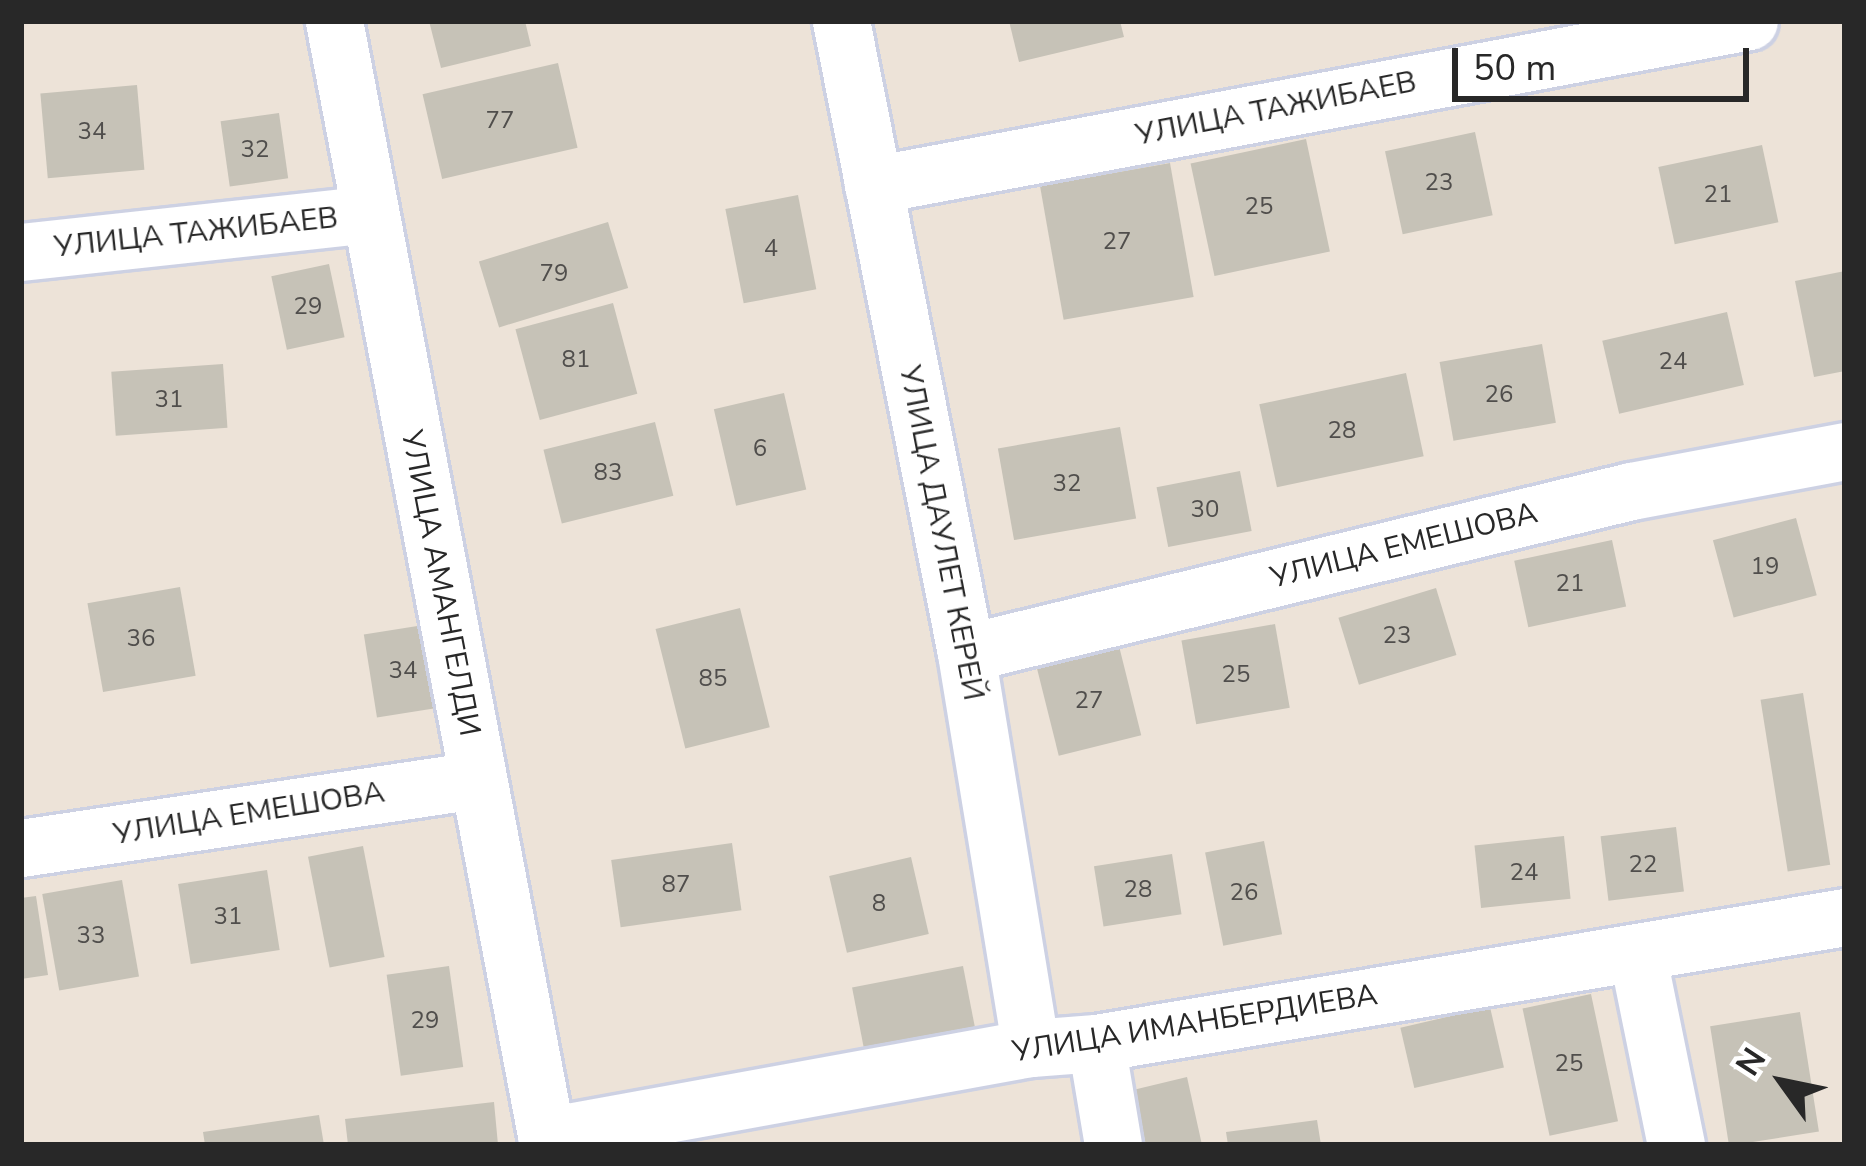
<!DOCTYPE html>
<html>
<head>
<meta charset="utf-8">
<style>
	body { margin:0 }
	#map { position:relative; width:1866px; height:1166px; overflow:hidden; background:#ede3d8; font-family:"Nunito Sans",sans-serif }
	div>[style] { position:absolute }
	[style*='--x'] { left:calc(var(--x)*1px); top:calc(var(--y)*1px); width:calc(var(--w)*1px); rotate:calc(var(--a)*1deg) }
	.building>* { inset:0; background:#c6c2b7; transform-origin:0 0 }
	.roads { filter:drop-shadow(3px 0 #cdd1e3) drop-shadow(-3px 0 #cdd1e3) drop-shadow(0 3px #cdd1e3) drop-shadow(0 -3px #cdd1e3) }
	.minor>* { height:57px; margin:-28.5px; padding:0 28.5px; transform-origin:28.5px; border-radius:28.5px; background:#fff }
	span { translate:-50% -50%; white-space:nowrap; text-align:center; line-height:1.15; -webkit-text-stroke:12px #fff; paint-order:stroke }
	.number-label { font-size:24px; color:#504e4c }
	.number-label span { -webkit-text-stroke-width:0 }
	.street-label { font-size:30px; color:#282828 }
	.frame { position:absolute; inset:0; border:24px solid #282828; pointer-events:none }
	.north { position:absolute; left:1722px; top:1022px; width:120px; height:120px; -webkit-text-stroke:9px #fff; paint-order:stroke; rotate:303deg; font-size:33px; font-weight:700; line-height:48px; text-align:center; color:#282828 }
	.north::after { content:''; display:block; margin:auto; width:42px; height:54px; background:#282828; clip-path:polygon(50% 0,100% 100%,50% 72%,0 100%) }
	.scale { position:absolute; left:1452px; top:48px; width:297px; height:54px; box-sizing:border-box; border:6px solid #282828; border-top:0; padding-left:15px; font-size:36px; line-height:42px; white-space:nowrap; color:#282828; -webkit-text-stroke:9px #fff; paint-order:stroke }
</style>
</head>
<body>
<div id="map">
	<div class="building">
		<i style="clip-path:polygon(429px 21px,525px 21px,531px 46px,441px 68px)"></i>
		<i style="clip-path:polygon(1009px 21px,1120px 21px,1124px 37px,1019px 62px)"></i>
		<i style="left:558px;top:63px;width:87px;height:139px;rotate:77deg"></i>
		<i style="left:137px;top:85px;width:85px;height:97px;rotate:85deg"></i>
		<i style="left:279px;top:113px;width:66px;height:59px;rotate:82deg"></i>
		<i style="left:1475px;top:132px;width:85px;height:92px;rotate:78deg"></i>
		<i style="left:1306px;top:139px;width:115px;height:118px;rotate:78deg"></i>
		<i style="left:1762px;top:145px;width:79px;height:106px;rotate:78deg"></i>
		<i style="left:1170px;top:163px;width:136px;height:132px;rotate:80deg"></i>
		<i style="left:798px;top:195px;width:96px;height:74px;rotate:79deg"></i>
		<i style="left:608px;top:222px;width:69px;height:135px;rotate:73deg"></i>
		<i style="left:329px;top:264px;width:75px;height:59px;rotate:78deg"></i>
		<i style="clip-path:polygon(1845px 271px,1845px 371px,1814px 377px,1795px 281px)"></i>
		<i style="left:613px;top:303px;width:94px;height:101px;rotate:75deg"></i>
		<i style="left:1727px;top:312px;width:75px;height:128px;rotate:77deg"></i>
		<i style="left:1542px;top:344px;width:80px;height:104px;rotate:80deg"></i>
		<i style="left:223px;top:364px;width:64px;height:112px;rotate:86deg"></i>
		<i style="left:1406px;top:373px;width:85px;height:150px;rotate:78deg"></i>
		<i style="left:784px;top:393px;width:99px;height:72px;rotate:77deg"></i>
		<i style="left:655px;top:422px;width:76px;height:115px;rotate:76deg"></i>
		<i style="left:1120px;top:427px;width:93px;height:124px;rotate:80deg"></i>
		<i style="left:1240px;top:471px;width:61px;height:85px;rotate:79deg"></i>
		<i style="left:1796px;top:518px;width:80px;height:86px;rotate:75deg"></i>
		<i style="left:1612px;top:540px;width:68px;height:100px;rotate:78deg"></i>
		<i style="left:180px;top:587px;width:90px;height:94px;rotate:80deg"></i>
		<i style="left:1436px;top:588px;width:70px;height:102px;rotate:73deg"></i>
		<i style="left:740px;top:608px;width:123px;height:87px;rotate:76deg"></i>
		<i style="left:430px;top:624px;width:84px;height:67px;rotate:81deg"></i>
		<i style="left:1275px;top:624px;width:85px;height:95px;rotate:80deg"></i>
		<i style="left:1119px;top:646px;width:92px;height:85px;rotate:76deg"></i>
		<i style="left:1803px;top:693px;width:174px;height:43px;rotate:81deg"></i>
		<i style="left:1676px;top:827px;width:65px;height:76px;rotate:83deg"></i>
		<i style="left:1564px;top:836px;width:63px;height:90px;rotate:84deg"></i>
		<i style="left:1264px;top:841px;width:95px;height:60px;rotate:79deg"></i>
		<i style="left:732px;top:843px;width:68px;height:122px;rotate:82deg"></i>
		<i style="left:363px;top:846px;width:113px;height:56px;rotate:79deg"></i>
		<i style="left:1172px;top:854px;width:61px;height:79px;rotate:81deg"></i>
		<i style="left:911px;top:857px;width:79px;height:84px;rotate:77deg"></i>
		<i style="left:267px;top:870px;width:81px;height:90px;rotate:81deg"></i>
		<i style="left:122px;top:880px;width:98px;height:81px;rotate:80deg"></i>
		<i style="clip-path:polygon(36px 896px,48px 975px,21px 979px,21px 898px)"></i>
		<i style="left:449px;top:966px;width:102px;height:63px;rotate:82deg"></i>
		<i style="left:963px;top:966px;width:62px;height:113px;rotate:79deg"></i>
		<i style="left:1591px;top:994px;width:130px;height:70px;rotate:78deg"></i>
		<i style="left:1490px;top:1007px;width:62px;height:92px;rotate:77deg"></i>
		<i style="left:1800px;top:1012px;width:121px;height:91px;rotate:81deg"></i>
		<i style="clip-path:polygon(1187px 1077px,1202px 1145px,1146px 1145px,1133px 1090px)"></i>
		<i style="clip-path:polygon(494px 1102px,498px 1145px,348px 1145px,345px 1119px)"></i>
		<i style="clip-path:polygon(319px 1115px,324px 1145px,205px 1145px,203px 1132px)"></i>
		<i style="clip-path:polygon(1317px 1120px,1321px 1145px,1228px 1145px,1226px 1132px)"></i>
	</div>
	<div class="roads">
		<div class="minor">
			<i style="--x:334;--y:21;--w:1144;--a:79.22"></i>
			<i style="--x:841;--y:21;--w:644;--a:78.81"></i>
			<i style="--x:966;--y:653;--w:400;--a:80.7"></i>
			<i style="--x:873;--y:185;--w:891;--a:-10.6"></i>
			<i style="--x:21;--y:252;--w:351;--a:-6.2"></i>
			<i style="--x:966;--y:653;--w:684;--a:-13.69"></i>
			<i style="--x:1631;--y:491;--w:218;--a:-10.6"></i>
			<i style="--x:21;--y:848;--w:462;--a:-8.5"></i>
			<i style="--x:1637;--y:953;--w:196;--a:78.5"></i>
			<i style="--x:1096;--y:1043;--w:103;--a:80.5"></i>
			<i style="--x:546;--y:1136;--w:493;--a:-10.3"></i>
			<i style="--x:1031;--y:1048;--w:65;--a:-4.4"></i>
			<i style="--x:1096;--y:1043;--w:760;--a:-9.55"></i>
		</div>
	</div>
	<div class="number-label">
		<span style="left:500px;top:121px">77</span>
		<span style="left:92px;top:132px">34</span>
		<span style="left:255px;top:150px">32</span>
		<span style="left:1439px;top:183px">23</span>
		<span style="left:1718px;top:195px">21</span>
		<span style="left:1259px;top:207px">25</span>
		<span style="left:1117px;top:242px">27</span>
		<span style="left:771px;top:249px">4</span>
		<span style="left:554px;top:274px">79</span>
		<span style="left:308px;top:307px">29</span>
		<span style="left:576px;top:360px">81</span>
		<span style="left:1673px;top:362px">24</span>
		<span style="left:1499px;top:395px">26</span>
		<span style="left:169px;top:400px">31</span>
		<span style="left:1342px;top:431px">28</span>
		<span style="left:760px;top:449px">6</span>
		<span style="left:608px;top:473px">83</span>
		<span style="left:1067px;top:484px">32</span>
		<span style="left:1205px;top:510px">30</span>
		<span style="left:1765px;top:567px">19</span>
		<span style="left:1570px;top:584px">21</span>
		<span style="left:1397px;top:636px">23</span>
		<span style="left:141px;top:639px">36</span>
		<span style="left:403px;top:671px">34</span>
		<span style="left:1236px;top:675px">25</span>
		<span style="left:713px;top:679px">85</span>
		<span style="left:1089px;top:701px">27</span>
		<span style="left:1643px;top:865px">22</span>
		<span style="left:1524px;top:873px">24</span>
		<span style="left:676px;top:885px">87</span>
		<span style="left:1138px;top:890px">28</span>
		<span style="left:1244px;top:893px">26</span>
		<span style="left:879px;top:904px">8</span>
		<span style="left:228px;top:917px">31</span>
		<span style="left:91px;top:936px">33</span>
		<span style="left:425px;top:1021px">29</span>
		<span style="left:1569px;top:1064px">25</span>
	</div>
	<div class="street-label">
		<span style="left:1276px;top:109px;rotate:-11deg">УЛИЦА ТАЖИБАЕВ</span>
		<span style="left:196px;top:233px;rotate:-6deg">УЛИЦА ТАЖИБАЕВ</span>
		<span style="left:941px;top:533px;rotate:79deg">УЛИЦА ДАУЛЕТ КЕРЕЙ</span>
		<span style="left:1404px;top:546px;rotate:-14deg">УЛИЦА ЕМЕШОВА</span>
		<span style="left:440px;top:583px;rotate:79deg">УЛИЦА АМАНГЕЛДИ</span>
		<span style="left:249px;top:814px;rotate:-9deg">УЛИЦА ЕМЕШОВА</span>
		<span style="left:1195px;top:1024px;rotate:-9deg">УЛИЦА ИМАНБЕРДИЕВА</span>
	</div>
	<div class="frame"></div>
	<div class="north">N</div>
	<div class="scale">50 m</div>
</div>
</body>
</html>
